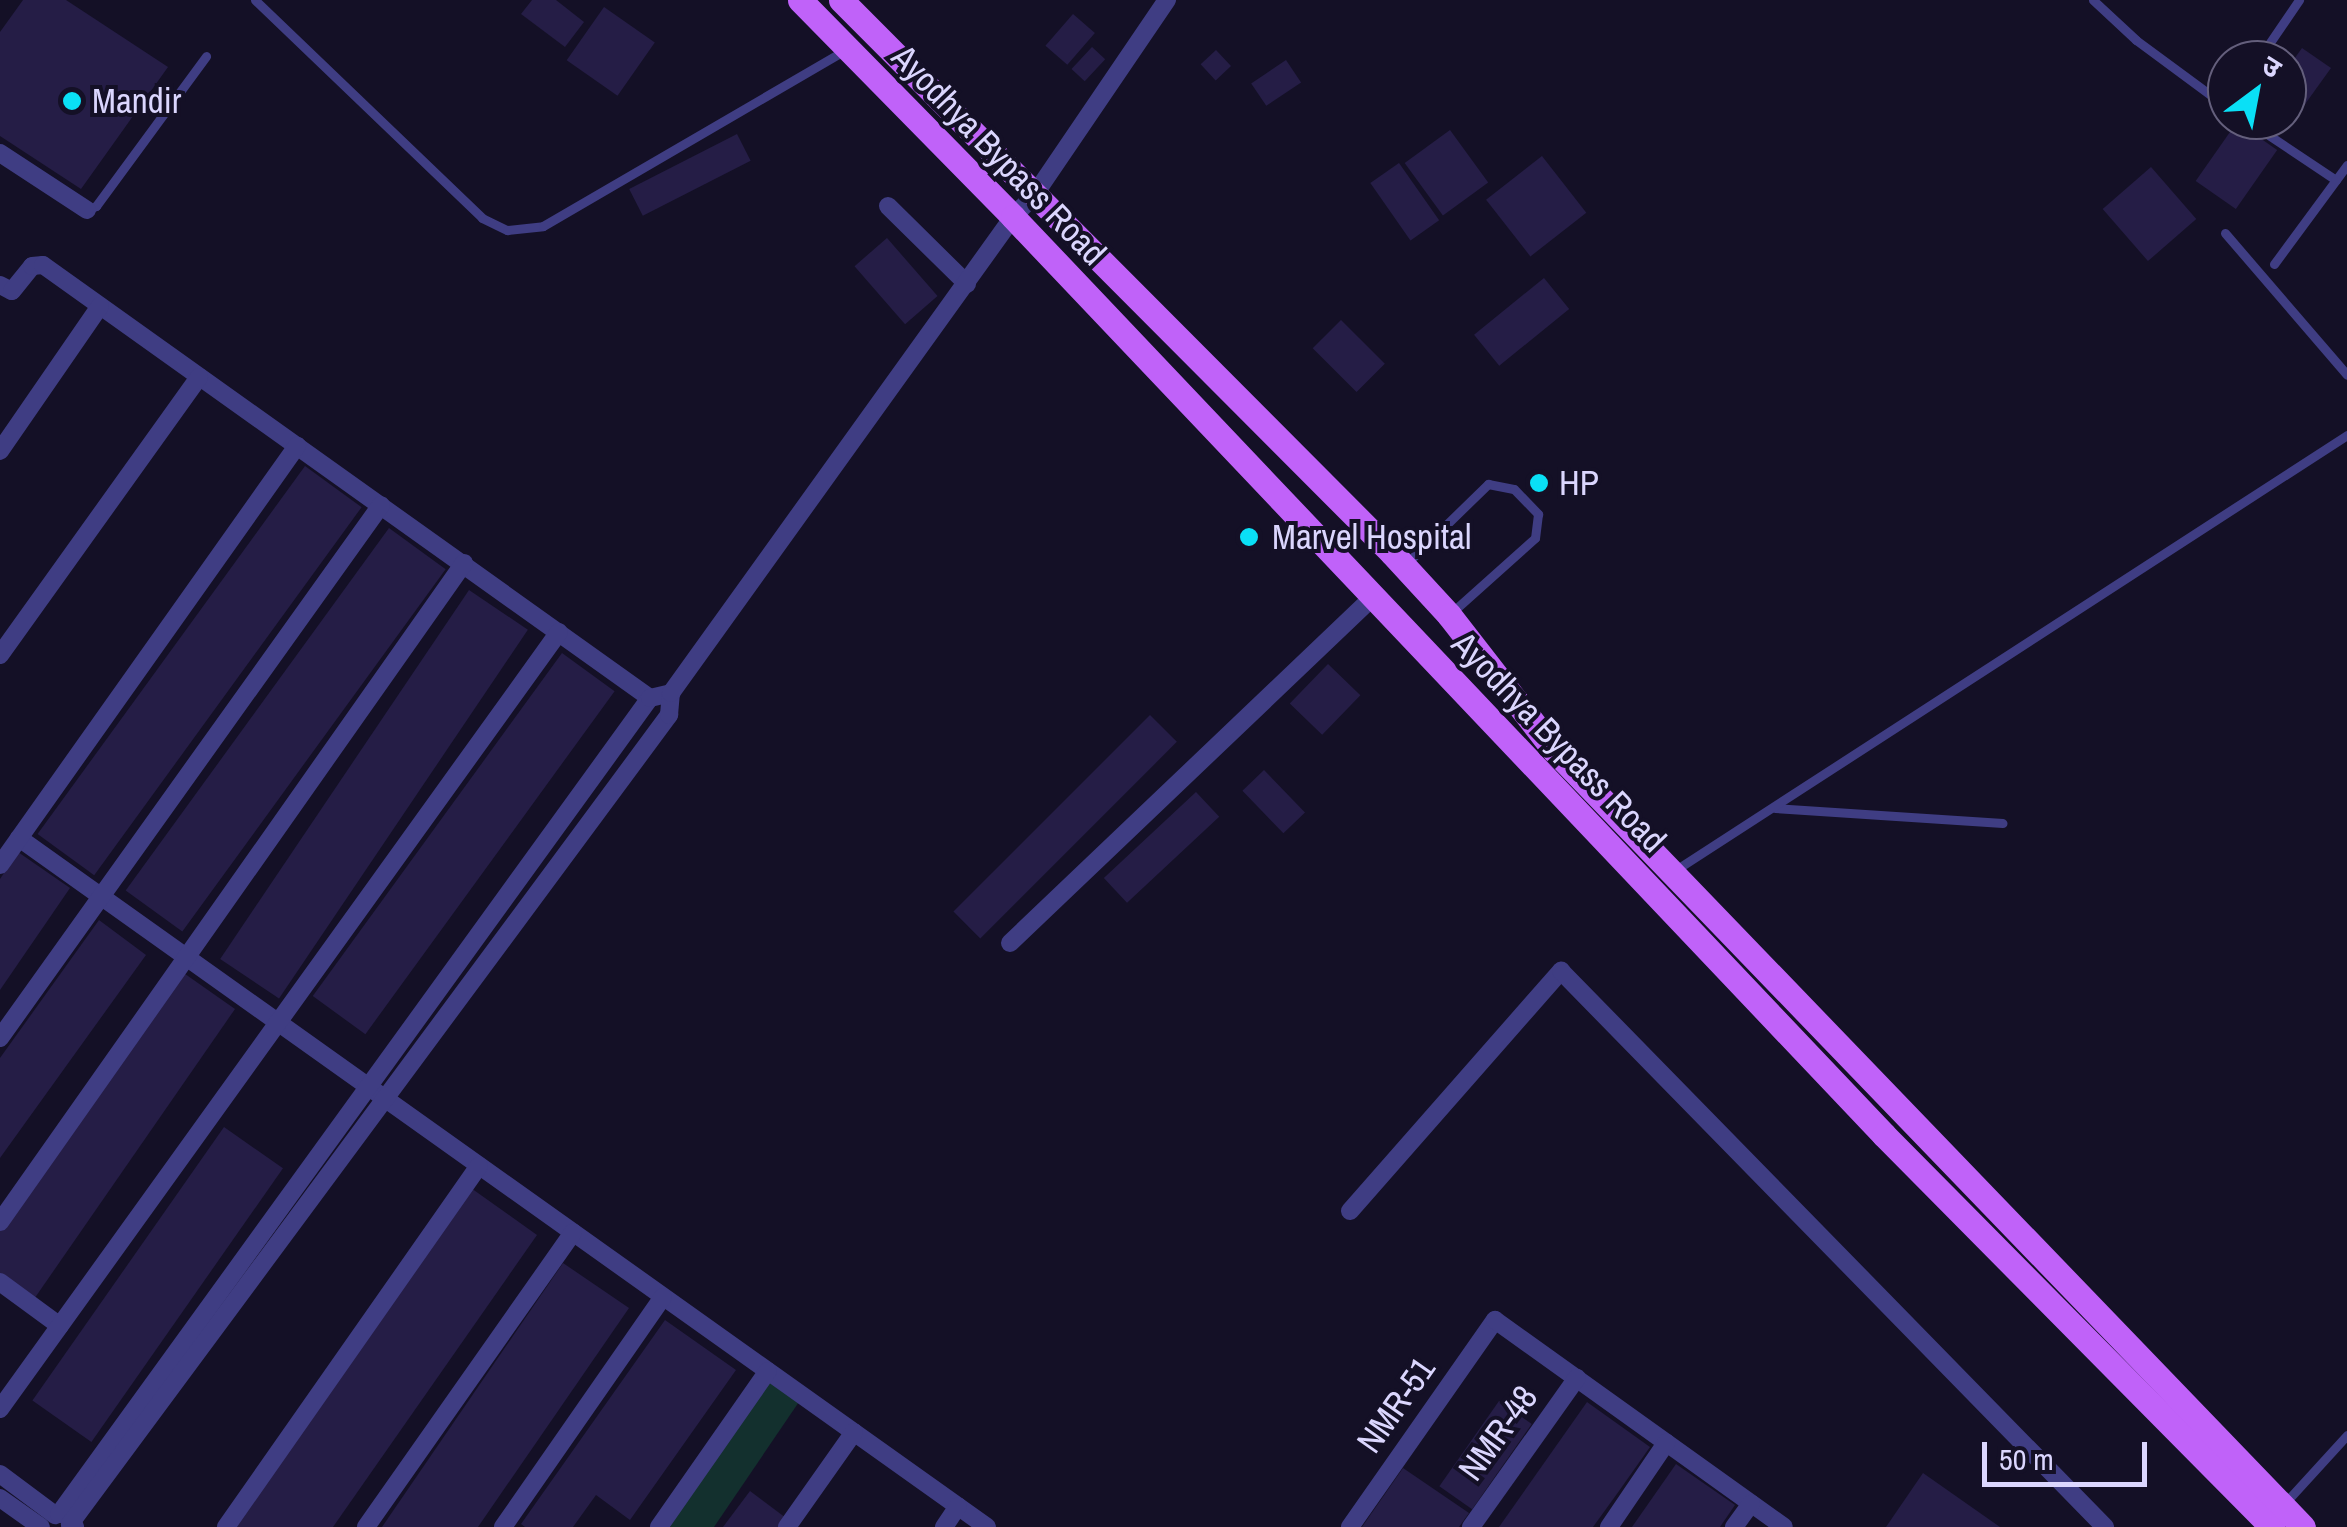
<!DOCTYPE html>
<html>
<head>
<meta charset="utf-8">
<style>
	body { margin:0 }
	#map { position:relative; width:2347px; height:1527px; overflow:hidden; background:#141026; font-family:"Archivo Narrow","Noto Sans Devanagari",sans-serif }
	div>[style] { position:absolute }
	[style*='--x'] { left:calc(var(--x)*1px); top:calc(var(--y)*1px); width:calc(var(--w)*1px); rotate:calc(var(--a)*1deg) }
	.green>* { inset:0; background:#13302e }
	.building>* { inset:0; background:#251d46; transform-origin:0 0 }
	.lane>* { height:9px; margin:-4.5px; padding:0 4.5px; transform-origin:4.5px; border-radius:4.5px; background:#3f3d83 }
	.street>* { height:18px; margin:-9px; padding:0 9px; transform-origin:9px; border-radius:9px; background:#3f3d83 }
	.primary>* { height:25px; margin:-12.5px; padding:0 12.5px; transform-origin:12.5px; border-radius:12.5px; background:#c062f9 }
	.dots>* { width:28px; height:28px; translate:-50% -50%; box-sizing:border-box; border:5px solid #141026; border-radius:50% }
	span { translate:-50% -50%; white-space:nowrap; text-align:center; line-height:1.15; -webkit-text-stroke:8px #141026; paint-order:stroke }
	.poi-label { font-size:35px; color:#dbd6fe }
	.left { translate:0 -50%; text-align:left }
	.street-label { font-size:35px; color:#dbd6fe }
	.north { position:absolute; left:2207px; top:40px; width:100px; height:100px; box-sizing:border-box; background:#141026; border:2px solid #645f7c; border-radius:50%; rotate:32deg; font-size:28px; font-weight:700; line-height:40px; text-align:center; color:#dbd6fe }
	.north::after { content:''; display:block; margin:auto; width:35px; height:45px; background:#0ae0f6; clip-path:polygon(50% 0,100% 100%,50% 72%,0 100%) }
	.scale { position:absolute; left:1982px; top:1442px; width:165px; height:45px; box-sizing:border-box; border:5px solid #dbd6fe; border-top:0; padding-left:12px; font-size:30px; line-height:35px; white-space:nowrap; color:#dbd6fe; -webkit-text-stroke:8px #141026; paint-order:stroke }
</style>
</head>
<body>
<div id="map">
	<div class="green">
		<i style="clip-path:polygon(768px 1371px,803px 1396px,714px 1527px,671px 1527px,659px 1518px)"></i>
	</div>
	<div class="building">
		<i style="clip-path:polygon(23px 0,66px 0,168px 67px,81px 189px,0 136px,0 32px)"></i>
		<i style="clip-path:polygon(532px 0,556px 0,584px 22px,565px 47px,521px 14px)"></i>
		<i style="left:604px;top:7px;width:62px;height:65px;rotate:35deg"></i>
		<i style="left:1073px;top:14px;width:29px;height:42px;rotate:41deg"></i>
		<i style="left:1092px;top:47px;width:18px;height:30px;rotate:43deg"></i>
		<i style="clip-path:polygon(2302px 48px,2331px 68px,2298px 114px,2287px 106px,2287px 69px)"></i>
		<i style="left:1216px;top:50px;width:22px;height:21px;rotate:47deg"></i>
		<i style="left:1286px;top:60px;width:27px;height:42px;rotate:56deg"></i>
		<i style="left:2237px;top:122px;width:49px;height:72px;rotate:35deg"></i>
		<i style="left:1450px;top:130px;width:65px;height:56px;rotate:54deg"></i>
		<i style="left:737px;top:134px;width:30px;height:121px;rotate:63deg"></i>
		<i style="left:1542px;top:156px;width:72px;height:71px;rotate:52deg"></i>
		<i style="left:1399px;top:163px;width:70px;height:35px;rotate:55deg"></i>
		<i style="left:2151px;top:167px;width:69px;height:64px;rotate:49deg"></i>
		<i style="left:887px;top:238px;width:77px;height:43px;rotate:49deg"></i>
		<i style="left:1544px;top:278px;width:40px;height:90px;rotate:51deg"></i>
		<i style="left:1341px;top:320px;width:62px;height:40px;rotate:45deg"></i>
		<i style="left:305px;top:466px;width:70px;height:455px;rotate:36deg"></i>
		<i style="left:389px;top:528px;width:70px;height:448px;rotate:36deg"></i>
		<i style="left:469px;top:590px;width:71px;height:445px;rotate:34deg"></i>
		<i style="left:562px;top:653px;width:65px;height:424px;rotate:36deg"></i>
		<i style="left:1328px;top:664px;width:45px;height:55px;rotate:44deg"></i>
		<i style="left:1150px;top:715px;width:38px;height:278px;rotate:45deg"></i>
		<i style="left:1264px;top:770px;width:59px;height:30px;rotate:46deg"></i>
		<i style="left:1196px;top:792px;width:34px;height:126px;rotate:47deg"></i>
		<i style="clip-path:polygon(18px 852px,70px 888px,0 990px,0 879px)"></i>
		<i style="clip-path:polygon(99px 920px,146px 955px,0 1158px,0 1058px)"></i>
		<i style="clip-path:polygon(178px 969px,235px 1009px,32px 1302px,0 1280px,0 1226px)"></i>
		<i style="left:224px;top:1127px;width:72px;height:334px;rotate:35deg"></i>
		<i style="clip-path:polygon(471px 1188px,537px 1235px,333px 1527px,233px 1527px)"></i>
		<i style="clip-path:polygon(563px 1263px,629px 1308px,478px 1527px,382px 1527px)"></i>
		<i style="clip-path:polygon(665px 1320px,736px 1370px,630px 1520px,596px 1495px,573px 1527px,525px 1527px,521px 1524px)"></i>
		<i style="left:1499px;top:1401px;width:40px;height:104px;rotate:35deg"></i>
		<i style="clip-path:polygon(1587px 1402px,1650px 1447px,1619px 1491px,1593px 1527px,1499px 1527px)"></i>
		<i style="clip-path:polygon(1676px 1464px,1735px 1505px,1720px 1527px,1632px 1527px)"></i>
		<i style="clip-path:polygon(1403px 1468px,1469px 1513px,1459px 1527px,1362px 1527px)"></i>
		<i style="clip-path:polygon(1923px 1473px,2000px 1527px,1886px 1527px)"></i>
		<i style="clip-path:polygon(750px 1491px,786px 1518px,779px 1527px,723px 1527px)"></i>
	</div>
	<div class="lane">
		<i style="--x:255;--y:0;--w:315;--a:43.8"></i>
		<i style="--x:482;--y:218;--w:28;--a:26"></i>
		<i style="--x:507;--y:230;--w:36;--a:-6"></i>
		<i style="--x:543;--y:226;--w:348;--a:-30.2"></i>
		<i style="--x:2093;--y:0;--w:59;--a:42.9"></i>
		<i style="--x:2136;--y:40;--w:113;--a:36.4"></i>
		<i style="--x:2258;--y:60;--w:73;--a:-55.7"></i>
		<i style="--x:2246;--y:120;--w:108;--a:33.7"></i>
		<i style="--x:87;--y:210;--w:10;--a:-24"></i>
		<i style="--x:96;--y:206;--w:186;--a:-53.7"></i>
		<i style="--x:2225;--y:233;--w:187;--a:49.3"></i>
		<i style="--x:2274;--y:264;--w:123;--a:-53.6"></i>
		<i style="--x:1406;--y:564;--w:115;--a:-44.3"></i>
		<i style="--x:1488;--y:484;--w:26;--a:11"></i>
		<i style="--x:1514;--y:489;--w:35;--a:46"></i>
		<i style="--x:1538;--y:514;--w:24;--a:97"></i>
		<i style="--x:1535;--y:538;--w:113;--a:138.2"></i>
		<i style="--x:1775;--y:808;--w:228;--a:3.8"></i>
		<i style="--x:1674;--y:871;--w:802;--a:-32.94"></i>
		<i style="--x:2285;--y:1503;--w:92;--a:-47.6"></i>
	</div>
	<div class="street">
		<i style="--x:0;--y:153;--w:104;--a:33.2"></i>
		<i style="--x:888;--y:206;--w:111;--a:44.6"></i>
		<i style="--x:0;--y:285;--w:13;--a:27"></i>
		<i style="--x:12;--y:291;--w:32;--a:-51"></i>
		<i style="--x:32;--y:266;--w:11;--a:-5"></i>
		<i style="--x:43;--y:265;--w:746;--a:35.5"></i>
		<i style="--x:0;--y:451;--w:176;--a:-55.4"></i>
		<i style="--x:0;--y:655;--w:342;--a:-54.4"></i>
		<i style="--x:19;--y:838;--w:1188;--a:35.44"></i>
		<i style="--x:0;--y:865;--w:514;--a:-54.67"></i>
		<i style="--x:1010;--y:943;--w:501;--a:-43.63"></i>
		<i style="--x:0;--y:1038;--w:655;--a:-54.44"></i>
		<i style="--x:1350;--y:1211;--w:320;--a:-48.7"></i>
		<i style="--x:1561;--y:971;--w:778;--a:45.63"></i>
		<i style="--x:0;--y:1222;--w:806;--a:-54.85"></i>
		<i style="--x:0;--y:1282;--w:74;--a:36.3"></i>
		<i style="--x:0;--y:1409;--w:957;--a:-54.27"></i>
		<i style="--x:0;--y:1474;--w:69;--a:36.7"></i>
		<i style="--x:0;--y:1498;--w:50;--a:35.3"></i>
		<i style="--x:59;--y:1514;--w:1008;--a:-54.09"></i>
		<i style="--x:650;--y:698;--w:22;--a:-13"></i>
		<i style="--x:75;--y:1527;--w:6;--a:-149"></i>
		<i style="--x:70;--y:1524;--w:1007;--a:-53.48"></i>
		<i style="--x:669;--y:715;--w:22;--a:-85"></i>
		<i style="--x:671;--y:693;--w:586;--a:-54.3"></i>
		<i style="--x:1013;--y:217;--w:32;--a:-46"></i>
		<i style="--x:1035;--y:194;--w:235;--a:-55.8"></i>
		<i style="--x:226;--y:1527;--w:441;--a:-55"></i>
		<i style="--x:366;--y:1527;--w:360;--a:-54.9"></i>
		<i style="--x:503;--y:1527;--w:280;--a:-55.2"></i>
		<i style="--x:659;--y:1527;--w:190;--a:-55.1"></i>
		<i style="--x:787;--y:1527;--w:116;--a:-54.8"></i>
		<i style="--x:944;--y:1527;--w:25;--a:-56"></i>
		<i style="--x:1350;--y:1527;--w:253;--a:-55"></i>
		<i style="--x:1495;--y:1320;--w:355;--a:35.6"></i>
		<i style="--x:1471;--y:1527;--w:183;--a:-54.6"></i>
		<i style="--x:1609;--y:1527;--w:102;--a:-55.8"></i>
		<i style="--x:1734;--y:1527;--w:29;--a:-54"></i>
	</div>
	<div class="primary">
		<i style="--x:800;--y:0;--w:304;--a:45.5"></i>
		<i style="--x:1013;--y:217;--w:1265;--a:46.5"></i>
		<i style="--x:1884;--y:1135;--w:552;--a:45.29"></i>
		<i style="--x:841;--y:0;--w:781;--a:45.1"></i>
		<i style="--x:1392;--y:553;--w:84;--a:47.4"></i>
		<i style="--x:1449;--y:615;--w:171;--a:52.1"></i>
		<i style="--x:1554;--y:750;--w:1079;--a:46.05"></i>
	</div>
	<div class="dots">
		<i style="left:72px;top:101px;background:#0ae0f6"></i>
		<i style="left:1539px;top:483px;background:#0ae0f6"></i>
		<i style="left:1249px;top:537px;background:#0ae0f6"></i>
	</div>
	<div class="poi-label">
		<span class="left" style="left:92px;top:101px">Mandir</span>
		<span class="left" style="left:1559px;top:483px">HP</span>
		<span class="left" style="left:1272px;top:537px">Marvel Hospital</span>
	</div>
	<div class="street-label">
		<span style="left:999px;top:155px;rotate:46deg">Ayodhya Bypass Road</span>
		<span style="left:1559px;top:742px;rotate:46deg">Ayodhya Bypass Road</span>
		<span style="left:1396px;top:1405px;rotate:-55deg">NMR-51</span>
		<span style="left:1498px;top:1433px;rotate:-54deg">NMR-48</span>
	</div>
	<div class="north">उ</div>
	<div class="scale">50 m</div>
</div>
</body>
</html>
